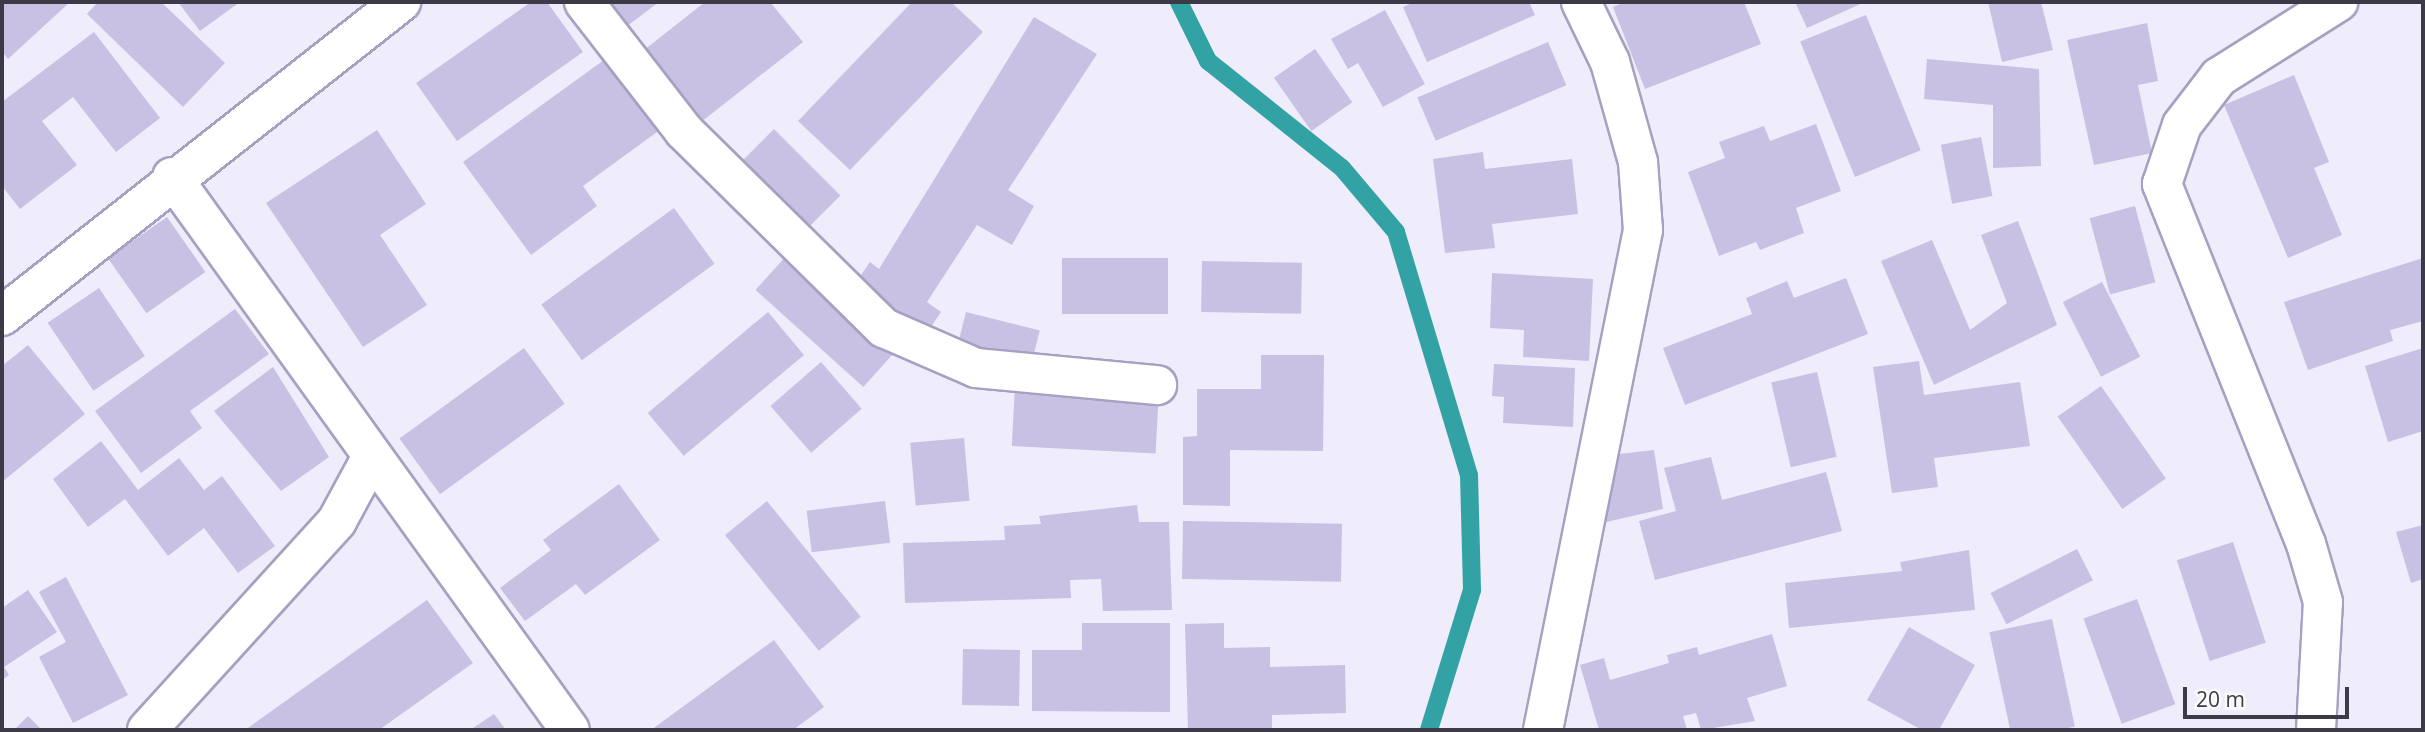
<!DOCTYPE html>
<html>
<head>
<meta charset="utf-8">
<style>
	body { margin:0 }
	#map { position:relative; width:2425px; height:732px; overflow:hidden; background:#efecfb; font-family:"Open Sans",sans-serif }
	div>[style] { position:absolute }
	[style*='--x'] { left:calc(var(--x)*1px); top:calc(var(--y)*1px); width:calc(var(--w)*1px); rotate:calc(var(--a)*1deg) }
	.stream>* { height:18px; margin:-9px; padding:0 9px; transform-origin:9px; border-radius:9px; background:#32a2a5 }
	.building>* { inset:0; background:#c8c1e3; transform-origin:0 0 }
	.roads { filter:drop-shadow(2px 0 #a7a0c1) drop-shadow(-2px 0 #a7a0c1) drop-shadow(0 2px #a7a0c1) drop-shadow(0 -2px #a7a0c1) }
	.minor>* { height:38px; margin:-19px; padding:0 19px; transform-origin:19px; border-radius:19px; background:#fff }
	.tertiary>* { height:38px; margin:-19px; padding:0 19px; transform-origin:19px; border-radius:19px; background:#fff }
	span { translate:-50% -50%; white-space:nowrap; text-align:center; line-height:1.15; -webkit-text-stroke:5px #fcfcfc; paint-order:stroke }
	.frame { position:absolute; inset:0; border:4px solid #3d3a48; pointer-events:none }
	.scale { position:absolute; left:2183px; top:687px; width:166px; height:32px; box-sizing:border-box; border:4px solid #3d3a48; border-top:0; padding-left:9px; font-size:21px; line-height:24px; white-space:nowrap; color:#3d3a48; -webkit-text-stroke:5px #fcfcfc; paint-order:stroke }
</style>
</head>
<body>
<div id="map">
	<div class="stream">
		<i style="--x:1179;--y:2;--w:66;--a:63.8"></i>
		<i style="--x:1208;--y:61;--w:171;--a:38.6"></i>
		<i style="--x:1342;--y:168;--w:84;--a:49.8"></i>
		<i style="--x:1396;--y:232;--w:254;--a:73.3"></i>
		<i style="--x:1469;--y:475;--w:115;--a:88.5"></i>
		<i style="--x:1472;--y:590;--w:146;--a:107.1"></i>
	</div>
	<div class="building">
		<i style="clip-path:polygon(2px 2px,70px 2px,8px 59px,2px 51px)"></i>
		<i style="clip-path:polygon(98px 2px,161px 2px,225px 63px,183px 107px,87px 14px)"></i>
		<i style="clip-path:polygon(178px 2px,240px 2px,200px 31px)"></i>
		<i style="clip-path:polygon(531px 2px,547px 2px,583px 52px,457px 141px,416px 83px)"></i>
		<i style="clip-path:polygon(608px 2px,659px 2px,627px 26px)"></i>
		<i style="clip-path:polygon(705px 2px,770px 2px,803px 42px,696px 126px,639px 54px)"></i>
		<i style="clip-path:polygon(912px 2px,951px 2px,983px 32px,850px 170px,798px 121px)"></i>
		<i style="clip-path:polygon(1414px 2px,1529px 2px,1535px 15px,1427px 62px,1403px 7px)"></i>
		<i style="clip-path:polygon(1625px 2px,1744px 2px,1761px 44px,1645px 89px,1613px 7px)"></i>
		<i style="clip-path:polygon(1795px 2px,1865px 2px,1807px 28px)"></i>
		<i style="clip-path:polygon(1988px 2px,2041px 2px,2053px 50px,2002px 62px)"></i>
		<i style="clip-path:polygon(1385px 10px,1425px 84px,1383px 107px,1358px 63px,1348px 69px,1331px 39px)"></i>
		<i style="left:1866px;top:15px;width:146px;height:71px;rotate:68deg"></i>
		<i style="clip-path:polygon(1034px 17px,1097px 54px,1008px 190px,1034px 206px,1012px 245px,977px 225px,927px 302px,941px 312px,922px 340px,850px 291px,870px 262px,879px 269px)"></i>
		<i style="clip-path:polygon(2147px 23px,2158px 81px,2138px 85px,2152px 153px,2094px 165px,2067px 40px)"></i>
		<i style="clip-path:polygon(94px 32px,160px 118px,116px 152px,73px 97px,42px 121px,77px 165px,20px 209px,2px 186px,2px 102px)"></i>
		<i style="left:1548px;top:42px;width:47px;height:142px;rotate:67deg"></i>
		<i style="left:1315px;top:49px;width:65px;height:50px;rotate:55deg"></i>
		<i style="clip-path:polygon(608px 57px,661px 129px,583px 186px,597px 206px,531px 255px,463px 162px)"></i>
		<i style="clip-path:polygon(1927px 59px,2039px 69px,2041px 166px,1993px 168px,1993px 105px,1924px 99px)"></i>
		<i style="clip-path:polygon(2294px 75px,2329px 162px,2314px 168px,2342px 235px,2288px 258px,2224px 105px)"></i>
		<i style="clip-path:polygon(1816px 124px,1841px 191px,1796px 208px,1804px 233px,1760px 250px,1756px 242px,1719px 256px,1688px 172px,1725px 158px,1719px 142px,1764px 126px,1770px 141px)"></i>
		<i style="left:774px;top:129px;width:94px;height:55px;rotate:45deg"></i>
		<i style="clip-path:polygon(377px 130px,426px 204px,380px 235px,427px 305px,363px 347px,266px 203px)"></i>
		<i style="left:1981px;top:137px;width:60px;height:41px;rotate:79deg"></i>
		<i style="clip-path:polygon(1483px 152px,1485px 169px,1572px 159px,1578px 214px,1492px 224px,1495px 248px,1445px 253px,1433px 159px)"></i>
		<i style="left:2135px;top:206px;width:79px;height:47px;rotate:75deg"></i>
		<i style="left:674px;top:208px;width:69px;height:164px;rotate:54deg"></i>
		<i style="left:167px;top:217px;width:67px;height:72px;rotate:55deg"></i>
		<i style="clip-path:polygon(2018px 221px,2057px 325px,1934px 385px,1881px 261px,1932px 240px,1970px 330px,2007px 303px,1981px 235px)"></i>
		<i style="left:787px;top:255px;width:145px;height:47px;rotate:42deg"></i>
		<i style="left:1062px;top:258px;width:106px;height:56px"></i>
		<i style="clip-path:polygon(2423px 258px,2423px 321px,2390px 330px,2393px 341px,2308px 370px,2284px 302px)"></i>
		<i style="left:1202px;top:261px;width:100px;height:51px;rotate:1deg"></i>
		<i style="clip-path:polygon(1492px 273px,1593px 279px,1589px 361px,1523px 357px,1524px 330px,1490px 328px)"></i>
		<i style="clip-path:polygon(1846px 278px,1868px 334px,1685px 405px,1663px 348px,1752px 314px,1746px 298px,1787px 281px,1794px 298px)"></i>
		<i style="left:2102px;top:282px;width:84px;height:44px;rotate:63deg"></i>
		<i style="left:99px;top:288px;width:82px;height:62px;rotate:56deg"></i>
		<i style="clip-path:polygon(235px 309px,269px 354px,190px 411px,202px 428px,141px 473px,95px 411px)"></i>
		<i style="left:768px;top:312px;width:56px;height:157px;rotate:50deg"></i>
		<i style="left:966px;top:312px;width:76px;height:40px;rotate:14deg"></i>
		<i style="clip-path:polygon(28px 345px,85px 414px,2px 482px,2px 366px)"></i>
		<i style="left:524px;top:348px;width:69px;height:154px;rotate:54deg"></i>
		<i style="clip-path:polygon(2423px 348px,2423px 431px,2388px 442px,2365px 366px)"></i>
		<i style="clip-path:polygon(1261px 355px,1324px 355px,1323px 451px,1230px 450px,1230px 506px,1183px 505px,1183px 437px,1197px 436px,1197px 389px,1261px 389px)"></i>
		<i style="clip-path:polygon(1919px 361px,1924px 395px,2020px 382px,2030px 446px,1934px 458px,1938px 487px,1892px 493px,1873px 367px)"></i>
		<i style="left:821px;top:362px;width:62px;height:67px;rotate:49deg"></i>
		<i style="clip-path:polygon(1494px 364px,1575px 368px,1573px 427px,1503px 423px,1504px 397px,1492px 396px)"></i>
		<i style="clip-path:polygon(273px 367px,329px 457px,281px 491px,214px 411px)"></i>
		<i style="left:1817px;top:372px;width:87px;height:47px;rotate:77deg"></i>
		<i style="left:1015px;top:385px;width:144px;height:61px;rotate:3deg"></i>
		<i style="left:2101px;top:386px;width:113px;height:53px;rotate:55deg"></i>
		<i style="left:964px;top:438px;width:63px;height:54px;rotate:85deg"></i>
		<i style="clip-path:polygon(101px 441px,138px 490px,179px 458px,204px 490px,222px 476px,275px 546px,238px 573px,204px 528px,168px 556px,125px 499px,88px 527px,53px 479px)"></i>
		<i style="clip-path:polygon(1654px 450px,1663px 509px,1602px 523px,1610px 455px)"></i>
		<i style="clip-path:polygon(1711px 457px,1722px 500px,1826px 472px,1842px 531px,1655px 580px,1639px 521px,1676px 511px,1664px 468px)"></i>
		<i style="clip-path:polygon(619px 484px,660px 540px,585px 595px,576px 584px,525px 621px,500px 588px,551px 550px,543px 540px)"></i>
		<i style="left:767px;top:501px;width:149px;height:54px;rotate:51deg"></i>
		<i style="left:885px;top:501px;width:42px;height:79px;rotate:83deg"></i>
		<i style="clip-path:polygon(1137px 505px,1139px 522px,1169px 522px,1172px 610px,1103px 611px,1101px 579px,1070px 580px,1071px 598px,905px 603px,903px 543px,1005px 540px,1004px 526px,1041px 524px,1039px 516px)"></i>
		<i style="left:1183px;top:521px;width:159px;height:58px;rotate:1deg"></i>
		<i style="clip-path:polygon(2423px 525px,2423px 579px,2411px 583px,2396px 532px)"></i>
		<i style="left:2233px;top:542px;width:106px;height:59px;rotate:72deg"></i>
		<i style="left:2077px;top:549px;width:35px;height:97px;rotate:63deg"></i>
		<i style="clip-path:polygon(1969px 550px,1975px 610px,1789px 628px,1785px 583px,1902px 571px,1900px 562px)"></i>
		<i style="clip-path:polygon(66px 577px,128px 695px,73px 723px,39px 657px,66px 642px,39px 592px)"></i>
		<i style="clip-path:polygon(28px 590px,57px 632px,4px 667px,9px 675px,2px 680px,2px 608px)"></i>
		<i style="left:2137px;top:599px;width:112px;height:57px;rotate:70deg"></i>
		<i style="clip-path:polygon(427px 600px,473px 663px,379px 730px,245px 730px)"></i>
		<i style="left:2052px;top:619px;width:110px;height:64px;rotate:78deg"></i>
		<i style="clip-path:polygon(1082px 623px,1170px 623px,1170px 712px,1032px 711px,1032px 650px,1082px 650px)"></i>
		<i style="clip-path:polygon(1224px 623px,1224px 648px,1270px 647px,1270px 667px,1345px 665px,1346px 713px,1272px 715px,1272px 730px,1188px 730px,1185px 624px)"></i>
		<i style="clip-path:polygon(1909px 627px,1975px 665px,1939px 730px,1922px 730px,1867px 700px)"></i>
		<i style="clip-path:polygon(1772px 634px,1787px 686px,1747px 698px,1755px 721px,1701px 730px,1696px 713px,1683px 716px,1687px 730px,1599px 730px,1580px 665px,1604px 658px,1610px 680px,1669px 663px,1667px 655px,1697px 647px,1699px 655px)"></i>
		<i style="clip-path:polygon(774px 640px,824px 707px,793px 730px,651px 730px)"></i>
		<i style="left:963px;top:649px;width:57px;height:56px;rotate:1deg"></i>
		<i style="clip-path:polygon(494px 714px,506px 730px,470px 730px)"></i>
		<i style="clip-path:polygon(28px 716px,42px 730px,14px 730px)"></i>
	</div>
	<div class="roads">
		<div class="minor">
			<i style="--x:584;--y:2;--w:163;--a:52.2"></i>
			<i style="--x:684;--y:131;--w:281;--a:44.6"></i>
			<i style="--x:884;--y:328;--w:100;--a:23.5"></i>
			<i style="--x:976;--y:368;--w:182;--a:5.4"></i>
			<i style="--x:172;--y:177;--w:681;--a:54.26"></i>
			<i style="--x:147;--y:730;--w:282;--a:-47.7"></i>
			<i style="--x:337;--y:521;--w:72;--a:-61.6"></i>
			<i style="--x:1543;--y:730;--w:510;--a:-78.69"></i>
			<i style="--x:1643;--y:230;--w:68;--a:-94.2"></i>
			<i style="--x:1638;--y:162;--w:104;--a:-105.6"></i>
			<i style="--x:1610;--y:62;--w:67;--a:-115.8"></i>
			<i style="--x:2316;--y:730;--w:128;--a:-86.9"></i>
			<i style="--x:2323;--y:602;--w:60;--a:-106.3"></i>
			<i style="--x:2306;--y:544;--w:388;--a:-111.8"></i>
			<i style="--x:2162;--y:184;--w:62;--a:-71.3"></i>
			<i style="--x:2182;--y:125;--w:61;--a:-52.4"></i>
			<i style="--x:2219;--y:77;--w:141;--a:-32.2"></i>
		</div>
		<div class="tertiary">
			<i style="--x:2;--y:316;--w:508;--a:-38.2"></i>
		</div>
	</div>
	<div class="frame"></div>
	<div class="scale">20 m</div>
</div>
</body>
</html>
